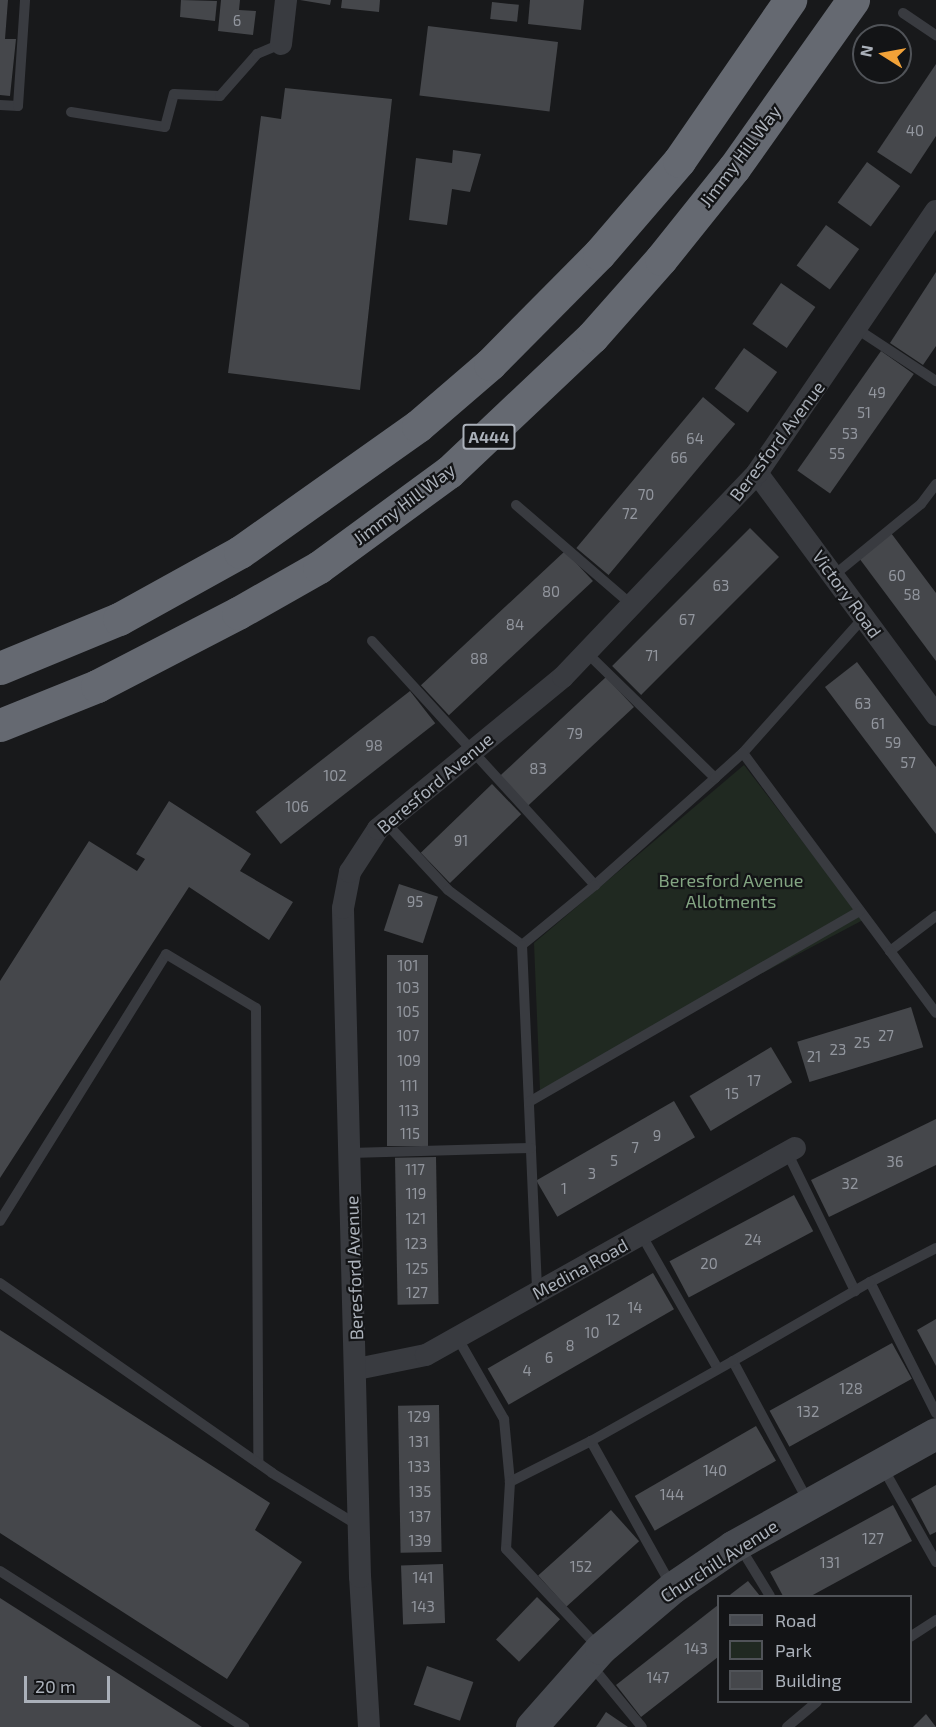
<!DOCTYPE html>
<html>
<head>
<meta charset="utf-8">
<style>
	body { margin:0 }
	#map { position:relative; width:936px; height:1727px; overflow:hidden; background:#18191b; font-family:"Exo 2",sans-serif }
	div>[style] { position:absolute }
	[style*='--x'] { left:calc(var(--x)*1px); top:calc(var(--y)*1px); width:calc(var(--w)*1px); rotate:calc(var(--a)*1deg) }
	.green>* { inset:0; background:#202921 }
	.building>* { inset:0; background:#45474b; transform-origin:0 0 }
	.lane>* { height:10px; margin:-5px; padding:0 5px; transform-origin:5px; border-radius:5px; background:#393b40 }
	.street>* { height:22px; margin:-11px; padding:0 11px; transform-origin:11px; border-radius:11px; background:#393b40 }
	.secondary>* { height:32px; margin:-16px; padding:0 16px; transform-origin:16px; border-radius:16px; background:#474a50 }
	.highway>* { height:33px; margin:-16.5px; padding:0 16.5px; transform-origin:16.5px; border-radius:16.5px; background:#656971 }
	span { translate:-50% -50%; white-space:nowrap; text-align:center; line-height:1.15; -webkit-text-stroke:4.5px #131416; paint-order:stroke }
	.number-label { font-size:15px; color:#92969e }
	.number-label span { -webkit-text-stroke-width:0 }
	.shield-label span { padding:2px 4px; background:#131416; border:2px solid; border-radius:4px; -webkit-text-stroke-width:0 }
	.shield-label { font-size:16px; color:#abb1ba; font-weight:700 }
	.street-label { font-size:18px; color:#abb1ba }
	.park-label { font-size:18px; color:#83a582 }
	.legend { position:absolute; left:717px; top:1595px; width:195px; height:108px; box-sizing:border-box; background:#131416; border:2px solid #505358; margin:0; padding:8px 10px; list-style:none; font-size:18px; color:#abb1ba }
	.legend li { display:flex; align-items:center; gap:12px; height:30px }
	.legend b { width:30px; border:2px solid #505358 }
	.north { position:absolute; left:852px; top:24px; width:60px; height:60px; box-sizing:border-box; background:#131416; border:2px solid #505358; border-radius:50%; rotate:281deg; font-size:16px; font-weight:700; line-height:24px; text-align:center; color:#abb1ba }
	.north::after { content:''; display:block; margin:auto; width:21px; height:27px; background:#f2a238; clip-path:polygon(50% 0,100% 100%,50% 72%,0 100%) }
	.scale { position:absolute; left:24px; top:1676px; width:86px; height:27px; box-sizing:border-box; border:3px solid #abb1ba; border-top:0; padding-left:8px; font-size:18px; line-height:21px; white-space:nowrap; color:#abb1ba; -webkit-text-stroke:4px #131416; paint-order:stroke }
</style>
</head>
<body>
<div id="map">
	<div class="green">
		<i style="clip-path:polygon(744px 765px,863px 920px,540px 1090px,534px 943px)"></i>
	</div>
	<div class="building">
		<i style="clip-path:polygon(0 0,8px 0,5px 39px,16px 39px,10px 96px,0 95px)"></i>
		<i style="clip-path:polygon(181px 0,217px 1px,215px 21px,180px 17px)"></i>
		<i style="clip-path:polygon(221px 0,240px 0,239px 10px,256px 11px,253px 35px,218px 31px)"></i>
		<i style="clip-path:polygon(300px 0,331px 0,330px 5px)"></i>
		<i style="clip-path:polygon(342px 0,380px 0,379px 12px,341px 8px)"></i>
		<i style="clip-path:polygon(530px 0,584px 0,581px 30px,528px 24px)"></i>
		<i style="left:492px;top:2px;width:27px;height:17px;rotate:6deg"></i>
		<i style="left:428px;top:26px;width:131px;height:70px;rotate:7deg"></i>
		<i style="clip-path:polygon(936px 64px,936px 136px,911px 174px,877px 152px)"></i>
		<i style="clip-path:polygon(285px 88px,392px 99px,360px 390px,228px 373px,261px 116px,281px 119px)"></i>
		<i style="clip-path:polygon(453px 150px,481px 154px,470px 192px,452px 189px,447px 225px,409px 220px,416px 158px,452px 163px)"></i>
		<i style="left:867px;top:162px;width:41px;height:50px;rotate:36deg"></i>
		<i style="left:826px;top:225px;width:41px;height:50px;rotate:36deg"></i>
		<i style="clip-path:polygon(936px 272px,936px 346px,923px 365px,890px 343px)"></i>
		<i style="left:781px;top:283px;width:42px;height:50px;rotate:35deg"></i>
		<i style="left:744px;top:348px;width:41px;height:50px;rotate:36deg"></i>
		<i style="left:881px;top:351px;width:40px;height:146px;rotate:35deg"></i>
		<i style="left:703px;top:397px;width:42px;height:197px;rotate:40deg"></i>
		<i style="left:750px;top:528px;width:41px;height:195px;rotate:45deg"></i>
		<i style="clip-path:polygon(891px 533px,936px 593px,936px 661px,859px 558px)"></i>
		<i style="left:565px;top:551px;width:41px;height:197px;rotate:47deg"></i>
		<i style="clip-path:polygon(857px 662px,936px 767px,936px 834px,825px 687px)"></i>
		<i style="left:606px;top:677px;width:41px;height:146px;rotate:47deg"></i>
		<i style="left:410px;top:691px;width:41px;height:196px;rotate:52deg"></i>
		<i style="left:492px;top:784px;width:42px;height:99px;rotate:46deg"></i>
		<i style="clip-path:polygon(169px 801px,251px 854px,240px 871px,293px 902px,269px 940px,189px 887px,0 1178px,0 981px,89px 841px,137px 871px,145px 859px,136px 854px)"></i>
		<i style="left:399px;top:884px;width:41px;height:49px;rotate:18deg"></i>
		<i style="left:387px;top:955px;width:41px;height:191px"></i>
		<i style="left:911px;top:1007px;width:42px;height:119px;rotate:73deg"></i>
		<i style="left:771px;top:1047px;width:41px;height:95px;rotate:59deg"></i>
		<i style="left:674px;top:1101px;width:42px;height:159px;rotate:60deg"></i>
		<i style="clip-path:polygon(936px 1119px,936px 1165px,829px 1217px,811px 1180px)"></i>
		<i style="left:436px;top:1157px;width:147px;height:41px;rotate:89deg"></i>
		<i style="left:794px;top:1195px;width:41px;height:141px;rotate:62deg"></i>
		<i style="left:653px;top:1273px;width:42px;height:191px;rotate:60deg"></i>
		<i style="clip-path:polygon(936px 1319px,936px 1366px,917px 1330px)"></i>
		<i style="clip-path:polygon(0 1330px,270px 1503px,255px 1530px,302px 1562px,227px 1679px,0 1533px)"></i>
		<i style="left:892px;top:1343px;width:41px;height:140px;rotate:61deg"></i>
		<i style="left:439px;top:1405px;width:147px;height:41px;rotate:89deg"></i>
		<i style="left:756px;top:1426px;width:40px;height:140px;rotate:60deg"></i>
		<i style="clip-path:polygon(936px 1485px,936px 1532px,930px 1535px,911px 1499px)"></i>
		<i style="clip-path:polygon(893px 1505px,912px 1541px,811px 1596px,783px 1596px,770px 1572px)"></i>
		<i style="left:611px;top:1510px;width:42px;height:98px;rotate:48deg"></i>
		<i style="left:443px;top:1564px;width:59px;height:42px;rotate:88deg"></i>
		<i style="clip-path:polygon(748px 1581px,760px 1596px,729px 1596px,731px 1594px)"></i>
		<i style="left:537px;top:1597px;width:32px;height:59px;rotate:44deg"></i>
		<i style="clip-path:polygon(0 1598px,202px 1727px,0 1727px)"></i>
		<i style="clip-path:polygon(718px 1605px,718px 1657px,641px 1717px,616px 1685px)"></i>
		<i style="left:427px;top:1666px;width:49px;height:41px;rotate:19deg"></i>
		<i style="clip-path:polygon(606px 1712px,628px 1727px,596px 1727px)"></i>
		<i style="clip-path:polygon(926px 1714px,936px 1727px,913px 1727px)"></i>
	</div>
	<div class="lane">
		<i style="--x:903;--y:13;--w:40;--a:34"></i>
		<i style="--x:0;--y:105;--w:18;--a:3"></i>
		<i style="--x:18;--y:106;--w:106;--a:-86.2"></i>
		<i style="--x:71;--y:112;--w:95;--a:9.1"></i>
		<i style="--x:165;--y:127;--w:34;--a:-75"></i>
		<i style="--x:174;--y:94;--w:46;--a:2.5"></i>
		<i style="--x:220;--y:96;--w:56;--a:-48.6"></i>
		<i style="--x:257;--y:54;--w:26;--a:-23"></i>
		<i style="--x:857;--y:329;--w:95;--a:33.4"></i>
		<i style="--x:516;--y:505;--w:155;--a:40.8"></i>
		<i style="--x:833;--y:576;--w:114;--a:-39.3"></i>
		<i style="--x:921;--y:504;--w:25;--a:-53"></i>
		<i style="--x:864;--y:617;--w:182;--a:131.7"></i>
		<i style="--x:743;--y:753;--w:247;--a:53.4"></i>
		<i style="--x:372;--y:641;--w:331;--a:47.6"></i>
		<i style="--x:595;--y:885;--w:161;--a:-41.7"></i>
		<i style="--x:587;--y:653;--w:179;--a:44.3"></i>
		<i style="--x:715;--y:778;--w:38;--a:-42"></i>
		<i style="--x:386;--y:823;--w:91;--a:47.2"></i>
		<i style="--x:448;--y:890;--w:92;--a:36.6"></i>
		<i style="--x:522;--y:945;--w:94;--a:-39.4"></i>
		<i style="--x:936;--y:916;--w:58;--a:142.7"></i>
		<i style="--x:890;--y:951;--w:77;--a:53.4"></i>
		<i style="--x:522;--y:945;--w:347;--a:87.5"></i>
		<i style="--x:529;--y:1102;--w:382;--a:-30"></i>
		<i style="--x:787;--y:1152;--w:155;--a:63.9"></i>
		<i style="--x:350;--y:1153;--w:181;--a:-1.6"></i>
		<i style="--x:0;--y:1221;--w:314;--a:-58.1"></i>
		<i style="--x:166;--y:954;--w:105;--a:31"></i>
		<i style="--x:256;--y:1008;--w:455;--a:89.7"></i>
		<i style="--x:641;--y:1234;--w:155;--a:60.3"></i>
		<i style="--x:936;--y:1248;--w:74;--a:152.7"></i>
		<i style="--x:870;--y:1282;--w:147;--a:63.3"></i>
		<i style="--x:0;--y:1283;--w:332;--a:34.9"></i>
		<i style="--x:272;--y:1473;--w:102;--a:31.3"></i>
		<i style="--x:457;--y:1337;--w:95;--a:60.2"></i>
		<i style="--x:504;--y:1419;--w:63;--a:84.6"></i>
		<i style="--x:591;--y:1441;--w:91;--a:153.2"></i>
		<i style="--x:510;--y:1482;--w:67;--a:93.4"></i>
		<i style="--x:506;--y:1549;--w:134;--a:46.8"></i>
		<i style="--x:883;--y:1468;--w:108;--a:60.6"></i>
		<i style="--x:809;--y:1503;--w:161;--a:-118.2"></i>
		<i style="--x:733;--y:1361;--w:158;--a:-30"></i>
		<i style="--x:740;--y:1547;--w:57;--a:58.5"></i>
		<i style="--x:0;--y:1571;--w:290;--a:32.6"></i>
		<i style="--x:671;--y:1585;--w:165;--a:-119.1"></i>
		<i style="--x:591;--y:1441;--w:163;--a:-29.4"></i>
		<i style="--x:910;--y:1637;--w:31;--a:-33"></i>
		<i style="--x:591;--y:1665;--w:80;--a:50.6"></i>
		<i style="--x:787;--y:1727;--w:39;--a:-40"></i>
	</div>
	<div class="street">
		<i style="--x:281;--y:44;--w:44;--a:-83.5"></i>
		<i style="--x:757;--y:473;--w:301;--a:53.5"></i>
		<i style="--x:357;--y:1369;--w:70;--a:-11.5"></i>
		<i style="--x:426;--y:1355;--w:423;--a:-29.3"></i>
		<i style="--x:369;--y:1727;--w:150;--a:-93.4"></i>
		<i style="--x:360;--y:1577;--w:669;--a:-91.46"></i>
		<i style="--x:343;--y:908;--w:37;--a:-79"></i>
		<i style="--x:350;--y:872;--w:51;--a:-56.9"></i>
		<i style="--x:378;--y:829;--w:239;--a:-39.4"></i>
		<i style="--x:563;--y:677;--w:282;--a:-46.4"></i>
		<i style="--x:757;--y:473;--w:317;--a:-55.7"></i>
	</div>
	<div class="secondary">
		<i style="--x:532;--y:1727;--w:104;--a:-48.5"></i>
		<i style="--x:601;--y:1649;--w:94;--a:-40.3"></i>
		<i style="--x:673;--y:1588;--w:73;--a:-34.3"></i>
		<i style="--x:733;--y:1547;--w:232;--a:-29.1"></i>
	</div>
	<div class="highway">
		<i style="--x:0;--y:668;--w:129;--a:-22.4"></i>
		<i style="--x:119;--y:619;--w:138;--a:-29"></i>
		<i style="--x:240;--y:552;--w:218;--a:-35.3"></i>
		<i style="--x:418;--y:426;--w:95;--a:-40.7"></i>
		<i style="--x:490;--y:364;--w:155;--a:-45.3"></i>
		<i style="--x:599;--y:254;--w:123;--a:-49.3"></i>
		<i style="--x:679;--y:161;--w:196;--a:-55.4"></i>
		<i style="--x:0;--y:725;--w:105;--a:-21.9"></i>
		<i style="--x:97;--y:686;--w:159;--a:-27.4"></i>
		<i style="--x:238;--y:613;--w:93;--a:-29.6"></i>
		<i style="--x:319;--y:567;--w:161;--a:-36.2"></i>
		<i style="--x:449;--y:472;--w:197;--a:-43.4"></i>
		<i style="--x:592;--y:337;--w:104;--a:-48.5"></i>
		<i style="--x:661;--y:259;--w:117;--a:-51.3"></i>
		<i style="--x:734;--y:168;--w:206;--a:-54.7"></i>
	</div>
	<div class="number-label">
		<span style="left:237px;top:21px">6</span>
		<span style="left:915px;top:131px">40</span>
		<span style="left:877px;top:393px">49</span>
		<span style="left:864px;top:413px">51</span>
		<span style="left:850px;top:434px">53</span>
		<span style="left:695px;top:439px">64</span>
		<span style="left:837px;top:454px">55</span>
		<span style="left:679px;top:458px">66</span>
		<span style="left:646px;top:495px">70</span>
		<span style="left:630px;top:514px">72</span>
		<span style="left:897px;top:576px">60</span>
		<span style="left:721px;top:586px">63</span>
		<span style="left:551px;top:592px">80</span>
		<span style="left:912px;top:595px">58</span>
		<span style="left:687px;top:620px">67</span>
		<span style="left:515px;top:625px">84</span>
		<span style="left:652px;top:656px">71</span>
		<span style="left:479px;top:659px">88</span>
		<span style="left:863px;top:704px">63</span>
		<span style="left:878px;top:724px">61</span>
		<span style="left:575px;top:734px">79</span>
		<span style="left:893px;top:743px">59</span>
		<span style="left:374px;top:746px">98</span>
		<span style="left:908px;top:763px">57</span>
		<span style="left:538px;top:769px">83</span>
		<span style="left:335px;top:776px">102</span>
		<span style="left:297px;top:807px">106</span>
		<span style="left:461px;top:841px">91</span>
		<span style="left:415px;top:902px">95</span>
		<span style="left:408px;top:966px">101</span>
		<span style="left:408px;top:988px">103</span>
		<span style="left:408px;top:1012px">105</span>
		<span style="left:408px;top:1036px">107</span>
		<span style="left:886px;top:1036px">27</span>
		<span style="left:862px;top:1043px">25</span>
		<span style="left:838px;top:1050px">23</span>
		<span style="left:814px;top:1057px">21</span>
		<span style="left:409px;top:1061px">109</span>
		<span style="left:754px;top:1081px">17</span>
		<span style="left:409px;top:1086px">111</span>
		<span style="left:732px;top:1094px">15</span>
		<span style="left:409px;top:1111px">113</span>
		<span style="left:410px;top:1134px">115</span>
		<span style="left:657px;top:1136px">9</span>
		<span style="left:635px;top:1148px">7</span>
		<span style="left:614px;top:1161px">5</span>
		<span style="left:895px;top:1162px">36</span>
		<span style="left:415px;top:1170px">117</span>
		<span style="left:592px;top:1174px">3</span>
		<span style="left:850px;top:1184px">32</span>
		<span style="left:564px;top:1189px">1</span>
		<span style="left:416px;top:1194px">119</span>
		<span style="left:416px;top:1219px">121</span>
		<span style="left:753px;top:1240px">24</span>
		<span style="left:416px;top:1244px">123</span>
		<span style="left:709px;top:1264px">20</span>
		<span style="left:417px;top:1269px">125</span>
		<span style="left:417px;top:1293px">127</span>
		<span style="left:635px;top:1308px">14</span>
		<span style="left:613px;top:1320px">12</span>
		<span style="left:592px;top:1333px">10</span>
		<span style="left:570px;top:1346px">8</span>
		<span style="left:549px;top:1358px">6</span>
		<span style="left:527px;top:1371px">4</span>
		<span style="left:851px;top:1389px">128</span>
		<span style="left:808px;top:1412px">132</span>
		<span style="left:419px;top:1417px">129</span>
		<span style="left:419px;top:1442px">131</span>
		<span style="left:419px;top:1467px">133</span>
		<span style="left:715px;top:1471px">140</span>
		<span style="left:420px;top:1492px">135</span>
		<span style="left:672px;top:1495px">144</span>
		<span style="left:420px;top:1517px">137</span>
		<span style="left:873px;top:1539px">127</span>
		<span style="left:420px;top:1541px">139</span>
		<span style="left:830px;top:1563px">131</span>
		<span style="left:581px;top:1567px">152</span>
		<span style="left:423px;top:1578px">141</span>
		<span style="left:423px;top:1607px">143</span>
		<span style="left:696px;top:1649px">143</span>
		<span style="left:658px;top:1678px">147</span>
	</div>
	<div class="shield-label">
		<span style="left:489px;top:437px">A444</span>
	</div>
	<div class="street-label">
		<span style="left:740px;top:156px;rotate:-53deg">Jimmy Hill Way</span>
		<span style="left:777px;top:441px;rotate:-53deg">Beresford Avenue</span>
		<span style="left:404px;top:504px;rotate:-37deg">Jimmy Hill Way</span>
		<span style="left:847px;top:594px;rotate:54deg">Victory Road</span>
		<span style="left:435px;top:783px;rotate:-40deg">Beresford Avenue</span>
		<span style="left:354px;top:1268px;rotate:-92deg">Beresford Avenue</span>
		<span style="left:580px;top:1269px;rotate:-29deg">Medina Road</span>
		<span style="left:719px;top:1561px;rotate:-33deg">Churchill Avenue</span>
	</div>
	<div class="park-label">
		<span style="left:731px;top:891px">Beresford Avenue<br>Allotments</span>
	</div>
	<ul class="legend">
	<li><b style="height:8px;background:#474a50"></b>Road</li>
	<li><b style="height:16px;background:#202921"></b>Park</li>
	<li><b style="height:16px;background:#45474b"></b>Building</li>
	</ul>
	<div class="north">N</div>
	<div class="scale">20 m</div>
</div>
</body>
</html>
